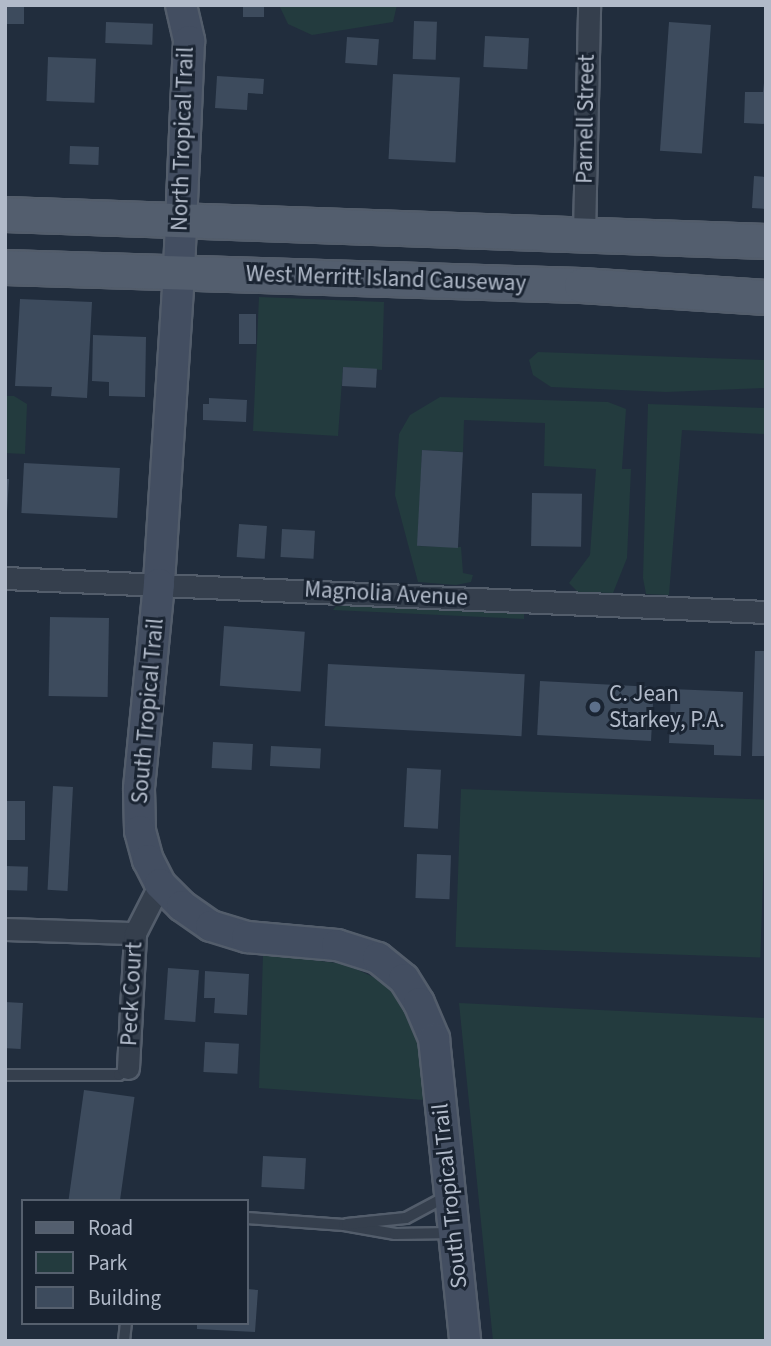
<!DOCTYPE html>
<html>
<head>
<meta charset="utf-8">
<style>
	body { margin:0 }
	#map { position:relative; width:771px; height:1346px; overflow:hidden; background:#212d3d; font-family:"Source Sans 3",sans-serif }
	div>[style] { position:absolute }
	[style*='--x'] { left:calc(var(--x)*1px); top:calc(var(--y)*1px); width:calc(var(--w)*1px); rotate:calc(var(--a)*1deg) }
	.green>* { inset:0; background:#233b3e; transform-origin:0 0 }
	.building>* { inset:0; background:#3d4b5d; transform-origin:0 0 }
	.roads { filter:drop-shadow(2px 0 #535d6b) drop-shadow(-2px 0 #535d6b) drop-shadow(0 2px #535d6b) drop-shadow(0 -2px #535d6b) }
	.lane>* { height:10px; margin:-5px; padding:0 5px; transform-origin:5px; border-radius:5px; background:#353f4d }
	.street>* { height:21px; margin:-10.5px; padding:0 10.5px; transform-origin:10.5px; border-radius:10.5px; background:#353f4d }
	.secondary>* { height:30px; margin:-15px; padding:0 15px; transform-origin:15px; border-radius:15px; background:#434e61 }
	.primary>* { height:33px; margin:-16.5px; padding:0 16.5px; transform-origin:16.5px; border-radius:16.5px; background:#535e6e }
	.dots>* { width:19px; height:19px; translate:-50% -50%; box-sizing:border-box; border:4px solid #1a2432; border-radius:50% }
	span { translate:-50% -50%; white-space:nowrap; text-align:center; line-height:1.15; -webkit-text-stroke:6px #1a2432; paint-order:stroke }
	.street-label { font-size:23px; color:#b1bac9 }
	.poi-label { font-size:23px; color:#b1bac9 }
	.left { translate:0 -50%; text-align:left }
	.frame { position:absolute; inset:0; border:7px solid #b1bac9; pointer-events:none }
	.legend { position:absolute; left:21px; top:1199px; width:228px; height:126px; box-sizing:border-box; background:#1a2432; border:2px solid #56606e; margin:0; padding:9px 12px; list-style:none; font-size:21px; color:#b1bac9 }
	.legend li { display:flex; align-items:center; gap:14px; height:35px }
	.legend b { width:35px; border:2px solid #56606e }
</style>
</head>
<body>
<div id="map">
	<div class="green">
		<i style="clip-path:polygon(279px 5px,397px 5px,393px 22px,312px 35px,288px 24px)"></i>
		<i style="clip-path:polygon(259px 297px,384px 302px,382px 370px,343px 367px,338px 436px,253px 431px)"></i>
		<i style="clip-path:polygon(538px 352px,766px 360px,766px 388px,666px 392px,551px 387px,533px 375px,529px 360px)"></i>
		<i style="clip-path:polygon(5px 396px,14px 396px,27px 404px,25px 454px,5px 453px)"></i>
		<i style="clip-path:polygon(440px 397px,608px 402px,626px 409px,622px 469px,631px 469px,627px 558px,613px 593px,578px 592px,569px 583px,590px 555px,596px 469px,544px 466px,545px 423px,464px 420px,463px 452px,422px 450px,418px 546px,461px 547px,463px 573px,473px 575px,471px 582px,456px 585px,418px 582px,395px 495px,399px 434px,410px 415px)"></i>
		<i style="clip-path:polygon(648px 404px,766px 408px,766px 434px,682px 430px,669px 595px,646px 594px,643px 578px)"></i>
		<i style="clip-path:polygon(339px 602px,514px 608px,524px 612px,524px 619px,333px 610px)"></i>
		<i style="left:461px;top:789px;width:305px;height:158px;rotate:2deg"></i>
		<i style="clip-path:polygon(263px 954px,345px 964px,395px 987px,419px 1031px,424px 1100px,259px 1088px)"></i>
		<i style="clip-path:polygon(459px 1003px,766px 1018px,766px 1341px,493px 1341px)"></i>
	</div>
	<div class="building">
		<i style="left:5px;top:5px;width:19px;height:19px"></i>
		<i style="left:243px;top:5px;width:21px;height:12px"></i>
		<i style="left:414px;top:21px;width:23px;height:38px;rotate:2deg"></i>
		<i style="left:106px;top:22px;width:47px;height:21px;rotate:2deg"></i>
		<i style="left:669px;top:22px;width:42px;height:129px;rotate:4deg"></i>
		<i style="left:485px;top:36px;width:44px;height:31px;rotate:3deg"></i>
		<i style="left:347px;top:37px;width:32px;height:26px;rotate:4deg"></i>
		<i style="left:48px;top:57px;width:48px;height:44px;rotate:2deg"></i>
		<i style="left:393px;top:74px;width:67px;height:85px;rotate:3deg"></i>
		<i style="clip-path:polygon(217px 76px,264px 79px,263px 94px,248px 93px,247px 110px,215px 108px)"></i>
		<i style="clip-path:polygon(764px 83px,766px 124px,744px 123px,745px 92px,763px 92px)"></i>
		<i style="left:70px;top:146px;width:29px;height:18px;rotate:2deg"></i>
		<i style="clip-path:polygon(754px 176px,766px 177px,766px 209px,752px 208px)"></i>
		<i style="clip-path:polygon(20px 299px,92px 302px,87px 398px,51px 396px,52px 387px,15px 386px)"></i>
		<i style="left:239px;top:314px;width:17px;height:30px"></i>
		<i style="clip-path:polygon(93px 335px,146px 337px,145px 397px,109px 396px,109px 382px,92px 381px)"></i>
		<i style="left:343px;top:367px;width:34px;height:19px;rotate:3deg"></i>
		<i style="clip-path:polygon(209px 398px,247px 400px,246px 422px,203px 420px,203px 404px,209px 404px)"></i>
		<i style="left:422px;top:450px;width:41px;height:96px;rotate:3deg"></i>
		<i style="left:24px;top:463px;width:96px;height:50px;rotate:3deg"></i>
		<i style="clip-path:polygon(5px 479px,9px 479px,7px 512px,5px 512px)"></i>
		<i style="left:532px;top:493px;width:50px;height:53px;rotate:1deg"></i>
		<i style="left:239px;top:524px;width:28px;height:33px;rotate:4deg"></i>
		<i style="left:282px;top:529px;width:33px;height:28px;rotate:3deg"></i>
		<i style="left:50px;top:617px;width:59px;height:79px;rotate:1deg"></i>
		<i style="left:224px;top:626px;width:81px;height:60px;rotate:4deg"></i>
		<i style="clip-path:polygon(755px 651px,766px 651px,766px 756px,752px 756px)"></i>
		<i style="left:328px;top:664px;width:197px;height:62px;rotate:3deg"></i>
		<i style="left:540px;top:681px;width:114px;height:54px;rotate:3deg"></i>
		<i style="clip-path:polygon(671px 689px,743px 692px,741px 756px,714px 755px,714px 745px,669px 743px)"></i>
		<i style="left:213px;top:742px;width:40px;height:26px;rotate:3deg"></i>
		<i style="left:271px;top:746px;width:50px;height:20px;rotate:3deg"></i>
		<i style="left:407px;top:768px;width:34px;height:59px;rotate:3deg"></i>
		<i style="left:53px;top:786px;width:20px;height:104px;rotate:3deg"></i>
		<i style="left:5px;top:801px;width:20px;height:39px"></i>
		<i style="left:417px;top:854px;width:34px;height:44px;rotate:2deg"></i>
		<i style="left:5px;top:866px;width:23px;height:24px;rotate:2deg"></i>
		<i style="left:168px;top:968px;width:31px;height:52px;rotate:4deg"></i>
		<i style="clip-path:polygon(205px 971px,249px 974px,247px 1015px,214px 1013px,215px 998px,204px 998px)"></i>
		<i style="left:5px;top:1002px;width:18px;height:46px;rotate:3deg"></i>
		<i style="left:205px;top:1042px;width:34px;height:30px;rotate:3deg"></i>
		<i style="left:84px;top:1090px;width:51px;height:112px;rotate:8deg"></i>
		<i style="left:263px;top:1156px;width:43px;height:31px;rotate:3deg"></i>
		<i style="clip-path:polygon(247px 1289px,258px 1290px,255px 1332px,197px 1329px,197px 1323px,247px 1323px)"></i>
	</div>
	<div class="roads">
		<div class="lane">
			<i style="--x:5;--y:1075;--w:114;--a:0"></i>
			<i style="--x:119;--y:1075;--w:11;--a:-38"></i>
			<i style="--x:247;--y:1218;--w:97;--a:4.1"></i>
			<i style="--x:344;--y:1225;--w:52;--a:10"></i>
			<i style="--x:395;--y:1234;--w:56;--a:-1"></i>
			<i style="--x:347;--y:1224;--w:59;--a:-5.8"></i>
			<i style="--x:406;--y:1218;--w:47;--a:-28.2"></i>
			<i style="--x:124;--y:1341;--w:18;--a:-84"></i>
		</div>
		<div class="street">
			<i style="--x:584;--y:233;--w:228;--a:-88.7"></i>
			<i style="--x:5;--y:578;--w:762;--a:2.56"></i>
			<i style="--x:5;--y:929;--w:130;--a:1.8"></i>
			<i style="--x:128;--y:1068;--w:135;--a:-87"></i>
			<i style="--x:135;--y:933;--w:55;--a:-63"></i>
		</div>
		<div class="secondary">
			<i style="--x:181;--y:5;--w:37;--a:77"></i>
			<i style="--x:189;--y:41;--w:232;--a:92.5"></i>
			<i style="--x:179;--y:273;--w:312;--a:93.7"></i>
			<i style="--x:159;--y:584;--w:206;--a:95.6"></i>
			<i style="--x:139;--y:789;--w:42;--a:88.6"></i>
			<i style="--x:140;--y:831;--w:30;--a:75"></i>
			<i style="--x:148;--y:860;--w:27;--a:63"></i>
			<i style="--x:160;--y:884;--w:31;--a:45"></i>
			<i style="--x:182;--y:906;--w:35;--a:35"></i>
			<i style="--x:211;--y:926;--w:38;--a:17"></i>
			<i style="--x:247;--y:937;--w:90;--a:5.1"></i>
			<i style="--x:337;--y:945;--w:43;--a:17.6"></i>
			<i style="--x:378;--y:958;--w:33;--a:39"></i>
			<i style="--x:404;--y:979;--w:28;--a:58"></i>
			<i style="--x:419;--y:1003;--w:39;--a:67"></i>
			<i style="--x:434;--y:1039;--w:304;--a:84.1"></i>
		</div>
		<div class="primary">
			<i style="--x:5;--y:214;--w:761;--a:2.03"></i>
			<i style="--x:5;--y:267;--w:576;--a:1.79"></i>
			<i style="--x:581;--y:285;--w:185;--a:3.7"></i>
		</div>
	</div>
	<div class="dots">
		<i style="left:595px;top:707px;background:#5c6f8a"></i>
	</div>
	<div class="street-label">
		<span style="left:586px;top:119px;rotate:-89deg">Parnell Street</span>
		<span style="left:183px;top:139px;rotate:-88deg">North Tropical Trail</span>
		<span style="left:386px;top:279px;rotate:2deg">West Merritt Island Causeway</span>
		<span style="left:386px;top:594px;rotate:3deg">Magnolia Avenue</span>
		<span style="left:148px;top:711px;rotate:-85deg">South Tropical Trail</span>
		<span style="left:132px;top:994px;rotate:-87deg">Peck Court</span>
		<span style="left:450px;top:1196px;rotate:-96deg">South Tropical Trail</span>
	</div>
	<div class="poi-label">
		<span class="left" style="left:609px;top:707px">C. Jean<br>Starkey, P.A.</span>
	</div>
	<div class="frame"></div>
	<ul class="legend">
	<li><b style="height:9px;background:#535e6e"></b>Road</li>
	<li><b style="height:19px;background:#233b3e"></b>Park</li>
	<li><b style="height:19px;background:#3d4b5d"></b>Building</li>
	</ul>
</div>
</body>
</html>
